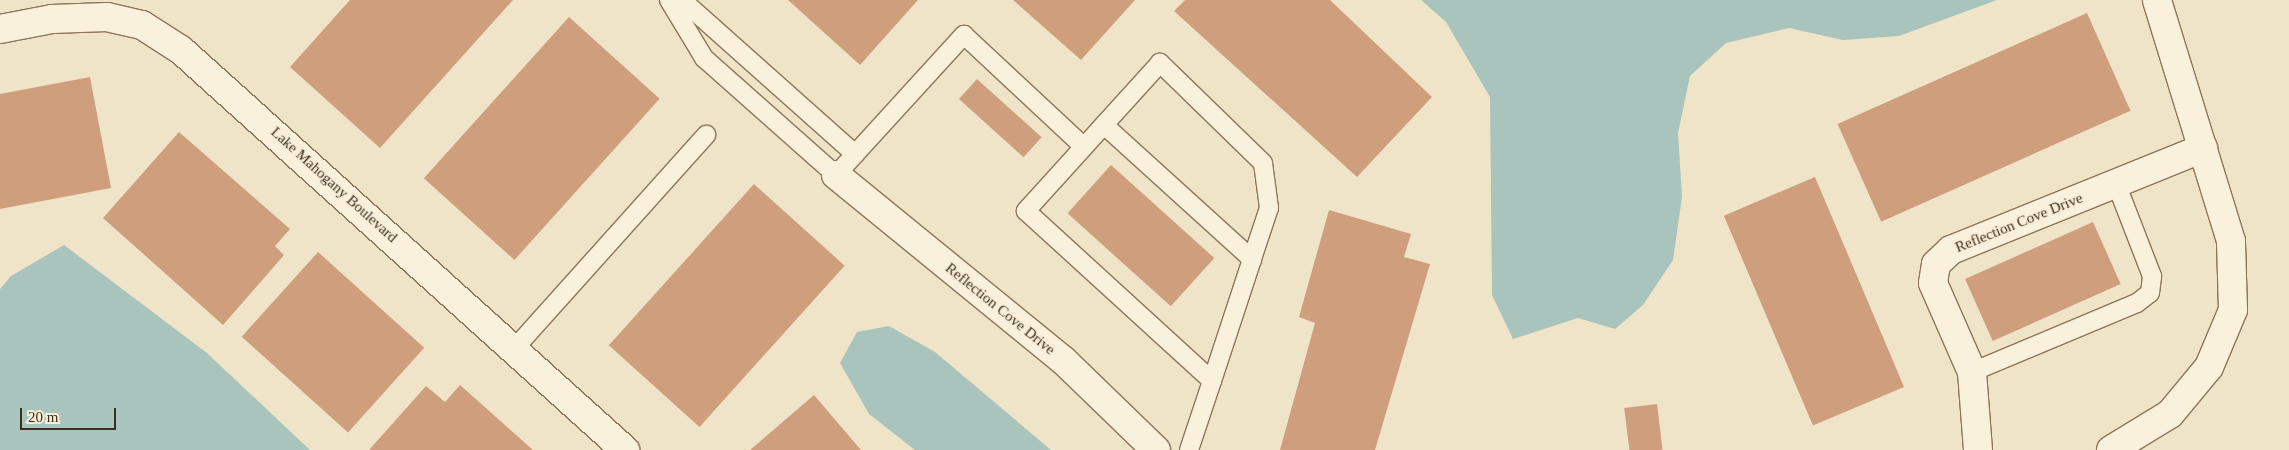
<!DOCTYPE html>
<html>
<head>
<meta charset="utf-8">
<style>
	body { margin:0 }
	#map { position:relative; width:2289px; height:450px; overflow:hidden; background:#f0e4c8; font-family:"Times New Roman",serif }
	div>[style] { position:absolute }
	[style*='--x'] { left:calc(var(--x)*1px); top:calc(var(--y)*1px); width:calc(var(--w)*1px); rotate:calc(var(--a)*1deg) }
	.water>* { inset:0; background:#a9c4bc }
	.building>* { inset:0; background:#cf9f7d; transform-origin:0 0 }
	.roads { filter:drop-shadow(1px 0 #8d765c) drop-shadow(-1px 0 #8d765c) drop-shadow(0 1px #8d765c) drop-shadow(0 -1px #8d765c) }
	.lane>* { height:18px; margin:-9px; padding:0 9px; transform-origin:9px; border-radius:9px; background:#faf1dc }
	.street>* { height:28px; margin:-14px; padding:0 14px; transform-origin:14px; border-radius:14px; background:#faf1dc }
	span { translate:-50% -50%; white-space:nowrap; text-align:center; line-height:1.15; -webkit-text-stroke:4px #f7eed8; paint-order:stroke }
	.street-label { font-size:15px; color:#3d2e20 }
	.scale { position:absolute; left:20px; top:408px; width:96px; height:22px; box-sizing:border-box; border:2px solid #3d2e20; border-top:0; padding-left:6px; font-size:15px; line-height:18px; white-space:nowrap; color:#3d2e20; -webkit-text-stroke:4px #f7eed8; paint-order:stroke }
</style>
</head>
<body>
<div id="map">
	<div class="water">
		<i style="clip-path:polygon(1421px 0,1997px 0,1899px 36px,1843px 40px,1789px 28px,1726px 43px,1690px 76px,1678px 133px,1682px 197px,1673px 260px,1643px 305px,1615px 329px,1578px 318px,1513px 339px,1492px 295px,1490px 97px,1446px 22px)"></i>
		<i style="clip-path:polygon(64px 245px,207px 353px,310px 450px,0 450px,0 289px,11px 276px)"></i>
		<i style="clip-path:polygon(889px 326px,935px 352px,1051px 450px,915px 450px,869px 414px,840px 363px,857px 332px)"></i>
	</div>
	<div class="building">
		<i style="clip-path:polygon(350px 0,513px 0,380px 148px,290px 67px)"></i>
		<i style="clip-path:polygon(788px 0,918px 0,860px 65px)"></i>
		<i style="clip-path:polygon(1013px 0,1135px 0,1081px 60px)"></i>
		<i style="clip-path:polygon(1185px 0,1330px 0,1432px 97px,1357px 177px,1174px 11px)"></i>
		<i style="left:2087px;top:13px;width:107px;height:273px;rotate:66deg"></i>
		<i style="left:569px;top:17px;width:122px;height:217px;rotate:42deg"></i>
		<i style="clip-path:polygon(90px 77px,111px 188px,0 209px,0 94px)"></i>
		<i style="left:977px;top:79px;width:87px;height:27px;rotate:42deg"></i>
		<i style="clip-path:polygon(179px 132px,290px 229px,275px 246px,284px 255px,223px 325px,103px 218px)"></i>
		<i style="left:1111px;top:165px;width:139px;height:65px;rotate:42deg"></i>
		<i style="left:1815px;top:177px;width:228px;height:99px;rotate:67deg"></i>
		<i style="left:754px;top:184px;width:122px;height:217px;rotate:42deg"></i>
		<i style="clip-path:polygon(1329px 210px,1411px 234px,1404px 257px,1430px 264px,1375px 450px,1280px 450px,1315px 323px,1299px 317px)"></i>
		<i style="left:2093px;top:222px;width:68px;height:140px;rotate:66deg"></i>
		<i style="left:318px;top:252px;width:143px;height:114px;rotate:42deg"></i>
		<i style="clip-path:polygon(460px 385px,533px 450px,369px 450px,426px 386px,445px 402px)"></i>
		<i style="clip-path:polygon(814px 395px,861px 450px,750px 450px)"></i>
		<i style="left:1657px;top:404px;width:46px;height:33px;rotate:83deg"></i>
	</div>
	<div class="roads">
		<div class="lane">
			<i style="--x:669;--y:0;--w:68;--a:58.9"></i>
			<i style="--x:704;--y:58;--w:176;--a:41.6"></i>
			<i style="--x:836;--y:175;--w:190;--a:-47.6"></i>
			<i style="--x:964;--y:35;--w:164;--a:43"></i>
			<i style="--x:682;--y:0;--w:232;--a:41.7"></i>
			<i style="--x:1104;--y:125;--w:200;--a:42.2"></i>
			<i style="--x:514;--y:349;--w:288;--a:-48.1"></i>
			<i style="--x:1972;--y:372;--w:179;--a:-22.7"></i>
			<i style="--x:2137;--y:303;--w:16;--a:-38"></i>
			<i style="--x:2150;--y:293;--w:17;--a:-83"></i>
			<i style="--x:2152;--y:276;--w:100;--a:-111.2"></i>
			<i style="--x:1189;--y:450;--w:73;--a:-71.6"></i>
			<i style="--x:1212;--y:381;--w:128;--a:-71.8"></i>
			<i style="--x:1252;--y:259;--w:54;--a:-71.6"></i>
			<i style="--x:1269;--y:208;--w:45;--a:-97.6"></i>
			<i style="--x:1263;--y:163;--w:144;--a:-135.8"></i>
			<i style="--x:1160;--y:63;--w:200;--a:132.2"></i>
			<i style="--x:1026;--y:211;--w:252;--a:42.4"></i>
		</div>
		<div class="street">
			<i style="--x:0;--y:29;--w:53;--a:-10.9"></i>
			<i style="--x:52;--y:19;--w:55;--a:-2.1"></i>
			<i style="--x:107;--y:17;--w:36;--a:13"></i>
			<i style="--x:142;--y:25;--w:46;--a:32.7"></i>
			<i style="--x:181;--y:50;--w:598;--a:42.02"></i>
			<i style="--x:836;--y:175;--w:294;--a:39.2"></i>
			<i style="--x:1064;--y:361;--w:128;--a:44.1"></i>
			<i style="--x:1978;--y:450;--w:78;--a:-94.4"></i>
			<i style="--x:1972;--y:372;--w:97;--a:-113.7"></i>
			<i style="--x:1933;--y:283;--w:19;--a:-81"></i>
			<i style="--x:1936;--y:264;--w:21;--a:-43"></i>
			<i style="--x:1951;--y:250;--w:272;--a:-22"></i>
			<i style="--x:2111;--y:450;--w:69;--a:-31.4"></i>
			<i style="--x:2170;--y:414;--w:61;--a:-50.3"></i>
			<i style="--x:2209;--y:367;--w:62;--a:-67.2"></i>
			<i style="--x:2233;--y:310;--w:69;--a:-91.7"></i>
			<i style="--x:2231;--y:241;--w:252;--a:-107.1"></i>
		</div>
	</div>
	<div class="street-label">
		<span style="left:334px;top:185px;rotate:42deg">Lake Mahogany Boulevard</span>
		<span style="left:2019px;top:223px;rotate:-22deg">Reflection Cove Drive</span>
		<span style="left:1000px;top:309px;rotate:39deg">Reflection Cove Drive</span>
	</div>
	<div class="scale">20 m</div>
</div>
</body>
</html>
